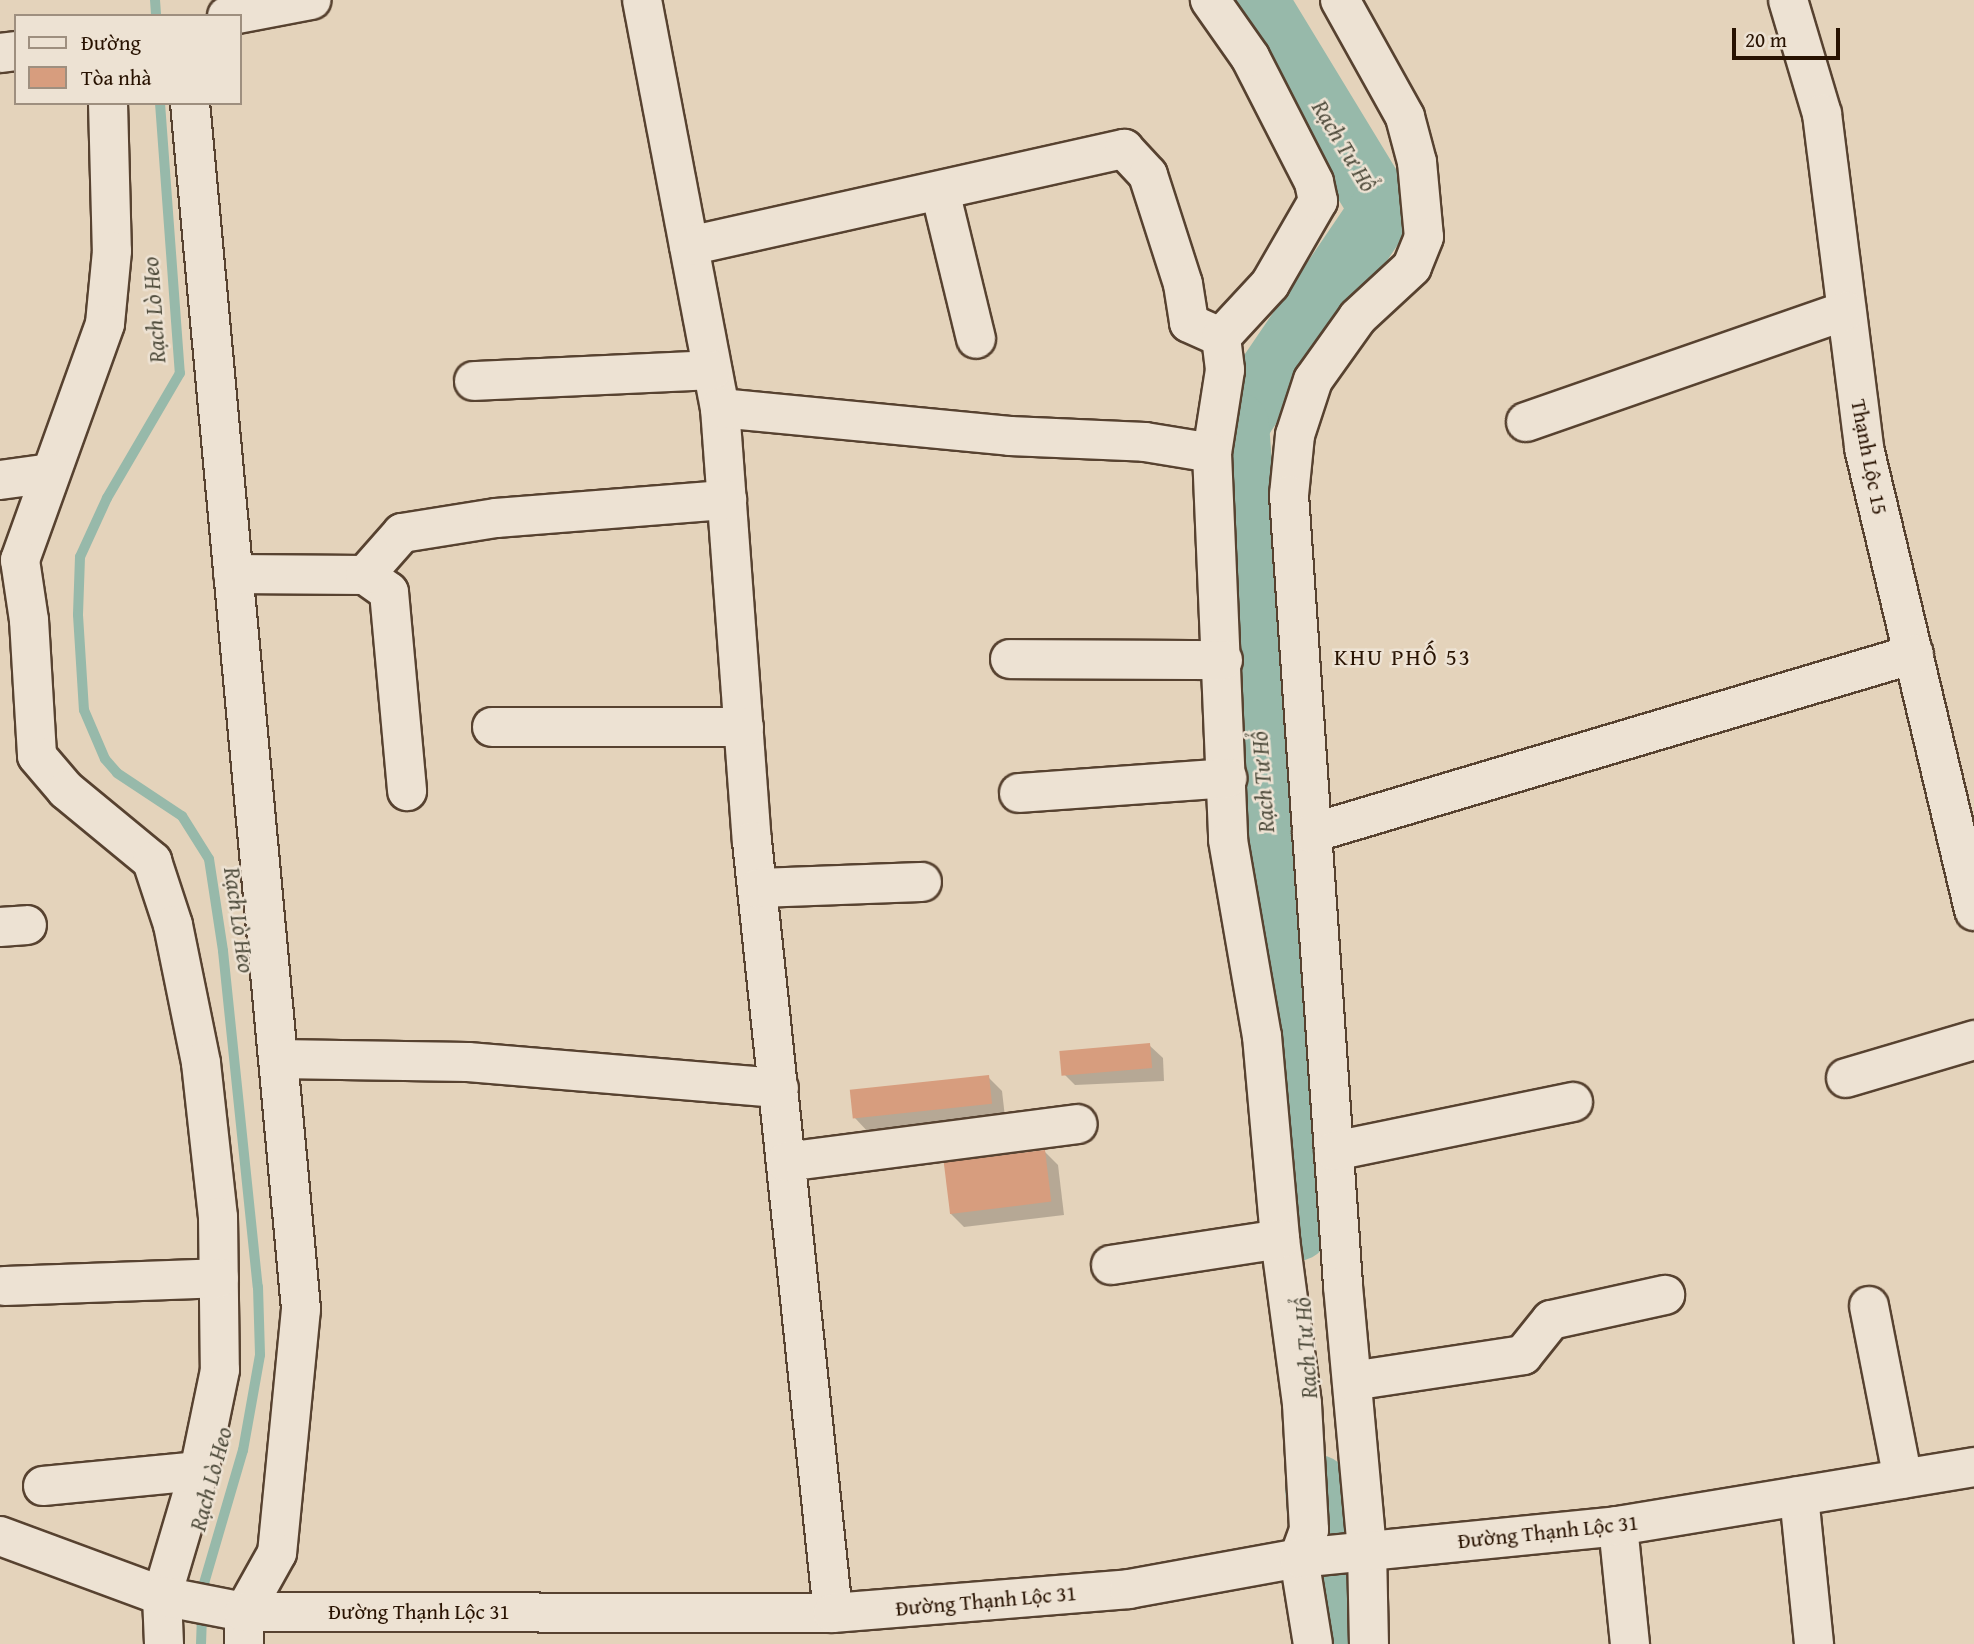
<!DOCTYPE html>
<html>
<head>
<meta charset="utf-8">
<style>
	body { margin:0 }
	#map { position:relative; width:1974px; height:1644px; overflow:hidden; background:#e4d3bb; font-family:"Gentium Book Plus",serif }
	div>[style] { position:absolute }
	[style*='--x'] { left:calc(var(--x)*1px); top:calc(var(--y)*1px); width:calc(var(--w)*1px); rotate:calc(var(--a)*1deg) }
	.shadow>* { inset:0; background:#0003 }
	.stream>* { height:10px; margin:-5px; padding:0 5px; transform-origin:5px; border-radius:5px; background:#97b9aa }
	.river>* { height:65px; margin:-32.5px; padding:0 32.5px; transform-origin:32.5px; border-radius:32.5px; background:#97b9aa }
	.building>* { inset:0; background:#d79d7e; transform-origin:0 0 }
	.roads { filter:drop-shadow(2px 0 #574230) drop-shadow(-2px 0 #574230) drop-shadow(0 2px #574230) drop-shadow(0 -2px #574230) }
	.minor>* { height:38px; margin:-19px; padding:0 19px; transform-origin:19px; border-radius:19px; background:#ede2d3 }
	span { translate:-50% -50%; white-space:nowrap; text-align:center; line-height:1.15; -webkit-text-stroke:5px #ede2d3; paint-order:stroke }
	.street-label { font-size:21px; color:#281201 }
	.water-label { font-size:23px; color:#4f4c3c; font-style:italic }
	.neighbourhood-label { font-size:23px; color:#281201; letter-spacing:2px }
	.legend { position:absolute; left:14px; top:14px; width:228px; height:91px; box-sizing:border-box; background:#ede2d3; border:2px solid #9e8f7f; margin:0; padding:9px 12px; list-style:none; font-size:21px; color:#281201 }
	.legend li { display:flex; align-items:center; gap:14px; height:35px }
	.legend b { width:35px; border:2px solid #9e8f7f }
	.scale { position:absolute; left:1732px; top:28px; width:108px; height:32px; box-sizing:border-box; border:4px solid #281201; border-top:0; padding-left:9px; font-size:21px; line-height:24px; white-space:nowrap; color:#281201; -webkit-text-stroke:5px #ede2d3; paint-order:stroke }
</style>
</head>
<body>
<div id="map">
	<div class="shadow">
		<i style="clip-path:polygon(1149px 1045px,1163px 1058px,1164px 1081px,1075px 1085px,1062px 1072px)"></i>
		<i style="clip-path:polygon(988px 1077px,1002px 1091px,1005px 1117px,868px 1132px,855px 1118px)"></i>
		<i style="clip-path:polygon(1045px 1152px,1058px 1165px,1064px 1215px,964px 1227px,950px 1213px)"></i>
	</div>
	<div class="stream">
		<i style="--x:155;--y:0;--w:16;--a:86"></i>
		<i style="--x:160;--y:103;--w:271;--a:85.8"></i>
		<i style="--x:180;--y:373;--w:145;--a:120.3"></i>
		<i style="--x:107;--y:498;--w:65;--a:114.6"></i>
		<i style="--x:80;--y:557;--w:58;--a:92"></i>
		<i style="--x:78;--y:615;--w:95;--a:86.4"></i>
		<i style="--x:84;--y:710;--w:53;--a:66.8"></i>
		<i style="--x:105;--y:759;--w:18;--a:49"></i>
		<i style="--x:117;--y:773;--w:78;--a:33.5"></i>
		<i style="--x:182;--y:816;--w:51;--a:57.9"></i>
		<i style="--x:209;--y:859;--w:93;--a:81.3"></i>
		<i style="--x:223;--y:951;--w:338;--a:84.1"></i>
		<i style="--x:258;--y:1287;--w:68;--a:88.3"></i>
		<i style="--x:260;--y:1355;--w:97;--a:100.1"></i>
		<i style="--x:243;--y:1450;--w:143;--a:106.3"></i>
		<i style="--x:203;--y:1587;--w:57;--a:92"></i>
	</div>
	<div class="river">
		<i style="--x:1255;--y:0;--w:245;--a:58.7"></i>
		<i style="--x:1382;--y:209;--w:260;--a:124.2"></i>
		<i style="--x:1236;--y:424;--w:806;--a:85.66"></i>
		<i style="--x:1317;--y:1487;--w:157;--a:85.6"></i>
	</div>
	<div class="building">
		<i style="left:1150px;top:1043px;width:25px;height:91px;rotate:85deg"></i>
		<i style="left:989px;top:1075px;width:29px;height:140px;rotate:84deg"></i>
		<i style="left:1045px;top:1150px;width:52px;height:102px;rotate:83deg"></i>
	</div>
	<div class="roads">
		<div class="minor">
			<i style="--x:642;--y:0;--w:415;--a:79.2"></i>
			<i style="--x:720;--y:408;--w:434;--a:85.8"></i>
			<i style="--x:752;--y:841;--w:776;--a:84.01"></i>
			<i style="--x:1340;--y:0;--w:134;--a:60.9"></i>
			<i style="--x:1405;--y:117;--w:47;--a:75.1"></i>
			<i style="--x:1417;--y:162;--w:75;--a:84.7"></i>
			<i style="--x:1424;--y:237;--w:32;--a:112"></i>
			<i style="--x:1412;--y:267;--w:74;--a:137.2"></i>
			<i style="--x:1358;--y:317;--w:77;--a:125.5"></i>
			<i style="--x:1313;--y:380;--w:58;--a:108.1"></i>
			<i style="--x:1295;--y:435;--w:60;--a:95.7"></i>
			<i style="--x:1289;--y:495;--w:793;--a:86.09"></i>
			<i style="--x:1343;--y:1286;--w:265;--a:84.8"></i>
			<i style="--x:1367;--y:1550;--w:94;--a:88.8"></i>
			<i style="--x:1788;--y:0;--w:119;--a:73.4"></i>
			<i style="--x:1822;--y:114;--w:337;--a:82.8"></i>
			<i style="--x:1864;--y:448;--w:476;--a:76.6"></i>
			<i style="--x:227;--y:16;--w:86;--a:-10.8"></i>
			<i style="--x:0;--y:53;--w:16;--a:-7"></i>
			<i style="--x:108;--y:103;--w:148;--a:88.5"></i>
			<i style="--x:112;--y:251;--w:73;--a:95.5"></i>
			<i style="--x:105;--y:324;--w:251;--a:109.8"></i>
			<i style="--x:20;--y:560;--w:61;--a:81.5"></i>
			<i style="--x:29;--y:620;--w:136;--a:86.6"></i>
			<i style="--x:37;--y:756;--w:45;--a:49.5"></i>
			<i style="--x:66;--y:790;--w:112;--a:39.5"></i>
			<i style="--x:152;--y:861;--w:67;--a:71.8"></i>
			<i style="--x:173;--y:925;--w:141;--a:78.5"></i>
			<i style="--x:201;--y:1063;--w:155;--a:83.7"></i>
			<i style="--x:218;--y:1217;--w:153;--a:89.3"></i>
			<i style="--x:220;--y:1370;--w:103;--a:101.7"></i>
			<i style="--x:199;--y:1471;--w:130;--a:106.5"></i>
			<i style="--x:162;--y:1596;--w:48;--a:87.6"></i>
			<i style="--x:190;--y:103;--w:1211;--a:84.74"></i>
			<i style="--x:301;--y:1309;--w:245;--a:95.6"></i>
			<i style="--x:277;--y:1553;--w:68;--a:119.2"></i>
			<i style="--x:244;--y:1612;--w:32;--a:90"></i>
			<i style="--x:940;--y:191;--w:152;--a:76.3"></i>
			<i style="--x:689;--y:246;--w:446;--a:-12.6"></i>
			<i style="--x:1124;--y:149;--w:35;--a:47"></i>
			<i style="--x:1148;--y:175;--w:114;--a:72.2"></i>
			<i style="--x:1183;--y:284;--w:39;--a:81"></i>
			<i style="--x:1189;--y:323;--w:35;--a:24"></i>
			<i style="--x:1221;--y:337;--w:72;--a:-47.2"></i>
			<i style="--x:1270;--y:284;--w:96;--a:-60"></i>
			<i style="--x:1318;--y:201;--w:19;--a:-102"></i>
			<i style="--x:1314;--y:182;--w:140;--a:-117.1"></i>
			<i style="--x:1250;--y:57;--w:70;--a:-125.1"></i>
			<i style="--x:1221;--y:337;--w:33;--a:83"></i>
			<i style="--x:1225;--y:370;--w:84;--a:98.9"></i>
			<i style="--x:1212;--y:453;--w:387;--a:87.6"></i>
			<i style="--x:1228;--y:840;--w:199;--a:80.2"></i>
			<i style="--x:1262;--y:1036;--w:204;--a:84.9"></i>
			<i style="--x:1280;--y:1239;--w:166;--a:82.4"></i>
			<i style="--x:1302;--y:1404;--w:126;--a:86.8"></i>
			<i style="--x:1309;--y:1530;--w:30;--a:110"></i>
			<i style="--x:1299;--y:1558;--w:87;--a:80.8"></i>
			<i style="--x:474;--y:381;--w:238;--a:-2.6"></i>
			<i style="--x:720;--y:408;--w:291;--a:5.5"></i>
			<i style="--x:1010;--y:436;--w:135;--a:2.5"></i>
			<i style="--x:1145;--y:442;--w:68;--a:9.3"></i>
			<i style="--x:1526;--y:422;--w:338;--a:-19.2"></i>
			<i style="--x:0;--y:480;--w:51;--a:-7.8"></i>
			<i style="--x:233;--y:574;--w:132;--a:0.4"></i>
			<i style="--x:365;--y:575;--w:29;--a:35"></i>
			<i style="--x:389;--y:592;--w:200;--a:84.8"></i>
			<i style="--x:365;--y:575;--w:56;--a:-48.6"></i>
			<i style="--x:402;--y:533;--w:95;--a:-9.1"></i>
			<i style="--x:496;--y:518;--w:232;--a:-4.5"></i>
			<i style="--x:1010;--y:659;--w:213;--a:0.3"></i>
			<i style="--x:492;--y:727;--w:252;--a:0"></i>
			<i style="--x:1019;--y:793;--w:209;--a:-4.1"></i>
			<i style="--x:1312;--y:833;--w:628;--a:-16.56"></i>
			<i style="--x:758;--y:888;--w:164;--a:-2.1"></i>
			<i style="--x:0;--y:927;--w:27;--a:-4"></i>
			<i style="--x:278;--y:1059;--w:190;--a:0.9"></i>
			<i style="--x:468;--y:1062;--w:312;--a:4.8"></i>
			<i style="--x:1846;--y:1078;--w:134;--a:-16.5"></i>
			<i style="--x:1334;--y:1151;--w:244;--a:-11.6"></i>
			<i style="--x:786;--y:1162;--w:294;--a:-7.4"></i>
			<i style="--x:1111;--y:1265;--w:171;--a:-8.7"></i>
			<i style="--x:4;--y:1286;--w:215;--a:-2.1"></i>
			<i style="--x:1869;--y:1306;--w:176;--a:78.9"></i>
			<i style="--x:1352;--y:1381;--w:173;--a:-8.6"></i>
			<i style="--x:1523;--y:1355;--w:45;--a:-51.3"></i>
			<i style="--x:1551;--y:1320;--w:117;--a:-12.4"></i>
			<i style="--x:43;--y:1486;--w:157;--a:-5.5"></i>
			<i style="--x:1799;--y:1496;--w:149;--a:84.2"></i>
			<i style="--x:1618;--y:1526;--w:119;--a:84.2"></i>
			<i style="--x:0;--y:1536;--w:173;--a:20.3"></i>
			<i style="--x:162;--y:1596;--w:84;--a:11"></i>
			<i style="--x:244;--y:1612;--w:589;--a:0.1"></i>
			<i style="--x:833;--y:1613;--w:297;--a:-4.6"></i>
			<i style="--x:1129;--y:1589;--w:173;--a:-10.3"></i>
			<i style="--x:1299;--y:1558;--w:321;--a:-5.7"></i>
			<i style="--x:1618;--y:1526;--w:361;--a:-9.4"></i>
		</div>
	</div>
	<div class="street-label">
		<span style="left:1869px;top:457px;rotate:79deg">Thạnh Lộc 15</span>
		<span style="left:1548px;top:1532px;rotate:-6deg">Đường Thạnh Lộc 31</span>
		<span style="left:986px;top:1601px;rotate:-5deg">Đường Thạnh Lộc 31</span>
		<span style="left:419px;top:1612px">Đường Thạnh Lộc 31</span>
	</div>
	<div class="water-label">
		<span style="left:1344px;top:146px;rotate:59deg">Rạch Tư Hổ</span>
		<span style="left:154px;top:310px;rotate:-94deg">Rạch Lò Heo</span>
		<span style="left:1263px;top:782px;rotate:-94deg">Rạch Tư Hổ</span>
		<span style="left:239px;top:920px;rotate:82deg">Rạch Lò Heo</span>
		<span style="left:1306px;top:1348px;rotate:-94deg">Rạch Tư Hổ</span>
		<span style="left:211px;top:1479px;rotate:-75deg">Rạch Lò Heo</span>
	</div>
	<div class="neighbourhood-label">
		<span style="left:1403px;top:657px">KHU PHỐ 53</span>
	</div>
	<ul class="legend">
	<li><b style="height:9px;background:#ede2d3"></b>Đường</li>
	<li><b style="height:19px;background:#d79d7e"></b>Tòa nhà</li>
	</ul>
	<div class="scale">20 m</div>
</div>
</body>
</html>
